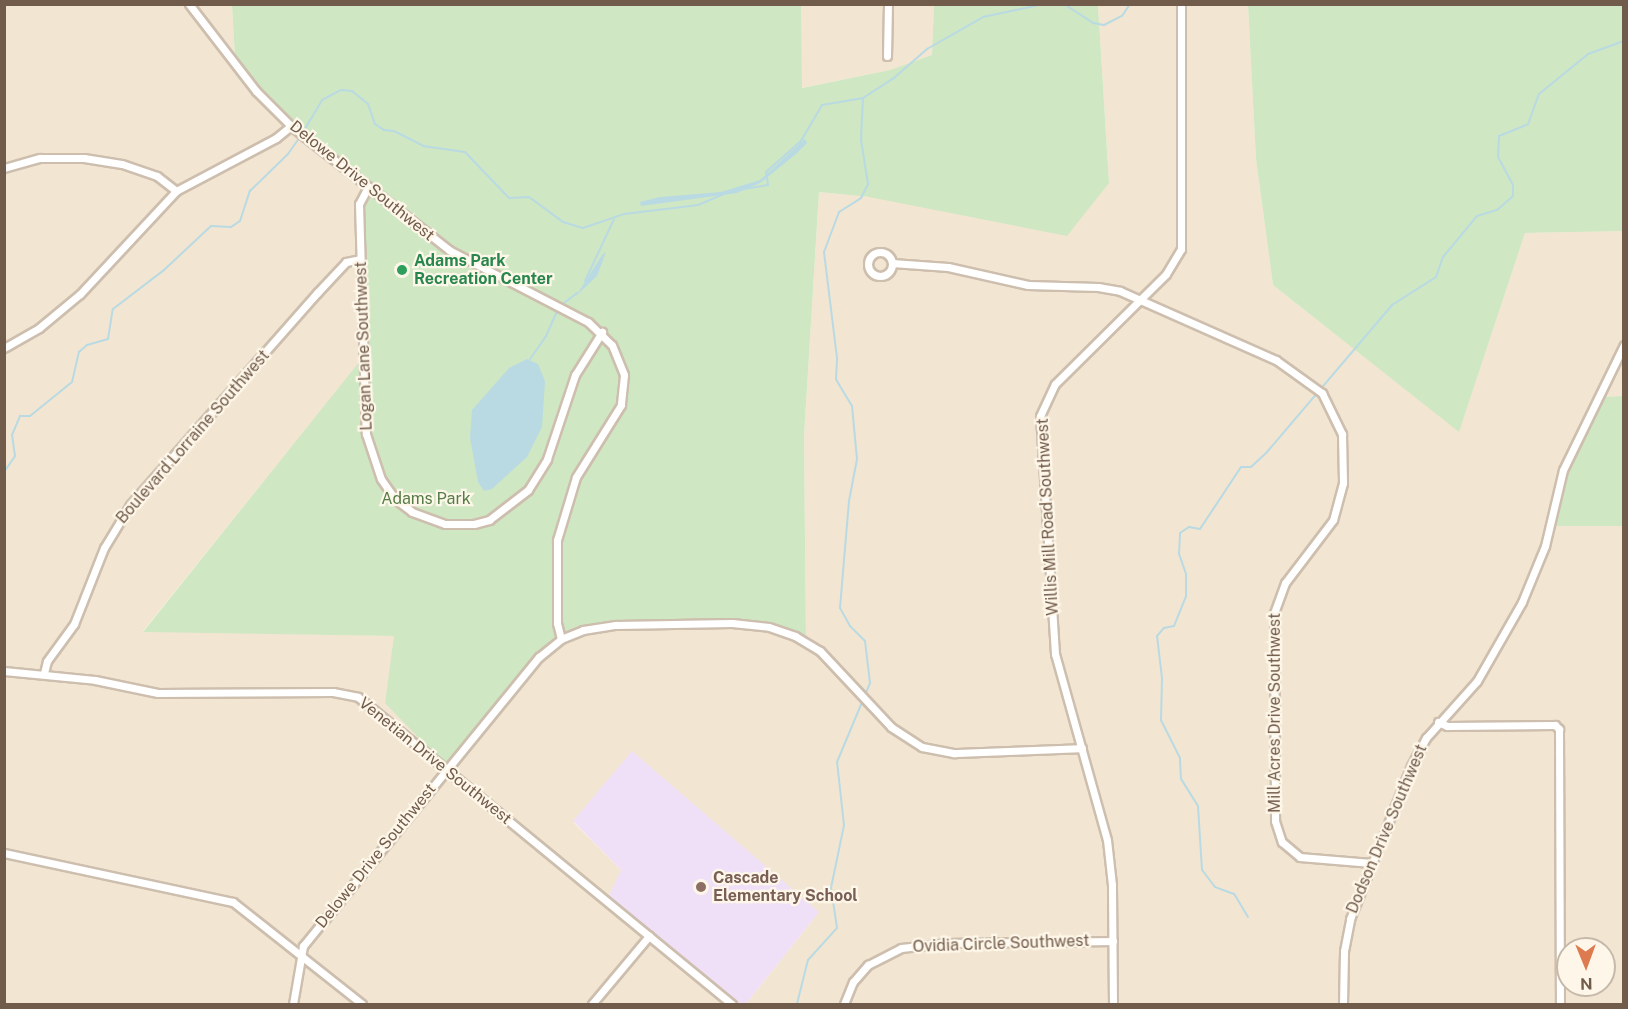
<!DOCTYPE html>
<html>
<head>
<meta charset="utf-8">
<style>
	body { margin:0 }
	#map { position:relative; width:1628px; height:1009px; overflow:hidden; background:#fbf3e3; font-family:"Public Sans",sans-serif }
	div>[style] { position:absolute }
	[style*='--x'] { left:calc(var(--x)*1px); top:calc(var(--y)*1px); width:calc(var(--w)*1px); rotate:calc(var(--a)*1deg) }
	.residential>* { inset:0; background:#f2e6d2 }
	.education>* { inset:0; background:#f0e0f7 }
	.green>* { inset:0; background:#cfe7c3 }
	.water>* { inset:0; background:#b9dae3 }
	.stream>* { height:2px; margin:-1px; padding:0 1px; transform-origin:1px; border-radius:1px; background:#b9dae3 }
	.roads { filter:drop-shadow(2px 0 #cdbeae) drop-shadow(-2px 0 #cdbeae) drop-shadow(0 2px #cdbeae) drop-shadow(0 -2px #cdbeae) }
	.minor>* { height:7px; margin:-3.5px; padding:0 3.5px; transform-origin:3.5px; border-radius:3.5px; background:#fff }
	.minor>.ring { margin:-3.5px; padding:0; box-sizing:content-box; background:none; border:7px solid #fff; border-radius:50% }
	.dots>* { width:16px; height:16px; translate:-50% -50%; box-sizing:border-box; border:3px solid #fef7e9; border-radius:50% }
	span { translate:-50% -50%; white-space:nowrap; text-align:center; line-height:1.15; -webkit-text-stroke:4.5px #fef7e9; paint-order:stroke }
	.street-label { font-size:16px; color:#715b4b }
	.leisure-label { font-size:16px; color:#27864d; font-weight:700 }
	.left { translate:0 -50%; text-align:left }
	.park-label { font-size:16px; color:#537c46 }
	.education-label { font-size:16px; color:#785e54; font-weight:700 }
	.frame { position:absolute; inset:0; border:6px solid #715b4b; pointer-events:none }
	.north { position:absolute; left:1556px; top:937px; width:60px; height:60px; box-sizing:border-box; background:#fef7e9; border:2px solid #c6b9aa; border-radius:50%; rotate:179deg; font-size:16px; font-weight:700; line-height:24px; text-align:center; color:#715b4b }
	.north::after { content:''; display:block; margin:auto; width:21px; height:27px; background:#de7a4f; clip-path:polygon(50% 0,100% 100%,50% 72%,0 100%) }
</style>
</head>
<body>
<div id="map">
	<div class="residential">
		<i style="clip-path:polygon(evenodd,5px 5px,232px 5px,236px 76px,250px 90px,270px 96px,298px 133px,365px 187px,359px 209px,360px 362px,143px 631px,395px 636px,385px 703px,588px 629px,681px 620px,739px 622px,777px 625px,806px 641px,804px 436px,819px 192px,869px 197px,1109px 183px,1098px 5px,1248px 5px,1256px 159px,1273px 285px,1459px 431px,1525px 233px,1623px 231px,1623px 396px,1601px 397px,1554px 525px,1623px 526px,1623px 1004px,746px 1004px,819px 912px,573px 822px,621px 870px,729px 1004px,5px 1004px,5px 5px,1568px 949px,1604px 949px,1604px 985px,1568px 985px,1568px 949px)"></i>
		<i style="clip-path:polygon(801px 5px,934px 5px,932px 55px,890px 70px,801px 88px)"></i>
	</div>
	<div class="education">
		<i style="clip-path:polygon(632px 751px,819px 912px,746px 1004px,729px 1004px,605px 904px,621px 870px,573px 821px)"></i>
	</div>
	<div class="green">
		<i style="clip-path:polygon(232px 5px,801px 5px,802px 88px,890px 70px,932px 55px,934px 5px,1098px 5px,1109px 183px,1067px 236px,869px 197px,819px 192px,804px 436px,806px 642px,776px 625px,681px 620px,588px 629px,557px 638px,445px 765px,385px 703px,394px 636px,143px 632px,360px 361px,359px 209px,365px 187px,298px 133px,270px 96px,250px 90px,236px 76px)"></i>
		<i style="clip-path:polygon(1248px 5px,1623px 5px,1623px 231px,1525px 233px,1459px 432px,1273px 285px,1256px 159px)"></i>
		<i style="clip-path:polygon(1623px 396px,1623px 526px,1554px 526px,1568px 459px,1601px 397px)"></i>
	</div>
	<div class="water">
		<i style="clip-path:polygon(805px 139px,807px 143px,796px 154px,760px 183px,737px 193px,641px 206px,640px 202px,660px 197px,721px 192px,760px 180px)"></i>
		<i style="clip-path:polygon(606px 252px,597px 276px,576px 296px,602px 255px)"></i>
		<i style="clip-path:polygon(527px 359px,538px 364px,545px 381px,542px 427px,527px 457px,492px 489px,484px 491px,478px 482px,470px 438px,472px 410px,509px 368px)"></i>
	</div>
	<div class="stream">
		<i style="--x:1064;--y:4;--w:35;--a:33"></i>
		<i style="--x:1093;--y:23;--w:11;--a:10"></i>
		<i style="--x:1104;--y:25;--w:20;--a:-27"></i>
		<i style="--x:1122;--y:16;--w:14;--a:-56"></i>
		<i style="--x:303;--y:132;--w:37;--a:-59"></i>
		<i style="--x:322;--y:100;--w:21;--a:-28"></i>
		<i style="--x:341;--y:90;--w:11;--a:5"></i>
		<i style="--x:352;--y:91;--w:21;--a:39"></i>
		<i style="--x:368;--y:104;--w:21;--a:71"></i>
		<i style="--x:375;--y:124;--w:11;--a:34"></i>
		<i style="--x:384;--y:130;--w:10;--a:6"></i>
		<i style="--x:394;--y:131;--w:33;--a:27"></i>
		<i style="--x:423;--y:146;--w:42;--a:8.1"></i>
		<i style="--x:465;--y:152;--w:64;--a:46.3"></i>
		<i style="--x:509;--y:198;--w:20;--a:-3"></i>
		<i style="--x:529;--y:197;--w:42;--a:36.3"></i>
		<i style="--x:563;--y:222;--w:21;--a:17"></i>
		<i style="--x:583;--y:228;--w:43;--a:-18.9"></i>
		<i style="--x:624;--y:214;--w:75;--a:-6.9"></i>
		<i style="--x:698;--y:205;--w:28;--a:-23"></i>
		<i style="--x:743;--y:189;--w:25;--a:-9"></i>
		<i style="--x:768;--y:185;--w:13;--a:-99"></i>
		<i style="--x:766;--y:172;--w:47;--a:-41.5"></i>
		<i style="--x:801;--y:141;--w:42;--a:-59.7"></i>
		<i style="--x:822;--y:105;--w:42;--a:-9.7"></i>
		<i style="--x:863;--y:98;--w:38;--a:-33"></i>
		<i style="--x:895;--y:77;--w:43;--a:-41.2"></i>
		<i style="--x:927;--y:49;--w:64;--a:-29.7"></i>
		<i style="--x:983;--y:17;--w:62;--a:-12"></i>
		<i style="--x:585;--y:281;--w:68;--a:-64.9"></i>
		<i style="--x:530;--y:359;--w:28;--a:-55"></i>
		<i style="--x:546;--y:336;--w:32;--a:-66"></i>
		<i style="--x:559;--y:307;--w:23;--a:-38"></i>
		<i style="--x:4;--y:472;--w:19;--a:-55"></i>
		<i style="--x:15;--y:456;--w:21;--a:-98"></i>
		<i style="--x:12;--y:435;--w:21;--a:-67"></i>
		<i style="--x:20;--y:416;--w:10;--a:0"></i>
		<i style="--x:30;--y:416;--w:54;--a:-39"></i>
		<i style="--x:72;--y:382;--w:31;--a:-77"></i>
		<i style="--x:79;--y:352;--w:11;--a:-41"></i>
		<i style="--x:87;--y:345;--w:22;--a:-16"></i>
		<i style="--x:108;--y:339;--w:30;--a:-81"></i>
		<i style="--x:113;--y:309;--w:64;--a:-37.4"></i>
		<i style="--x:164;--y:270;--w:64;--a:-43.1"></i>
		<i style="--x:211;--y:226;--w:20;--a:3"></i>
		<i style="--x:231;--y:227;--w:11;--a:-34"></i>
		<i style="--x:240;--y:221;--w:32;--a:-72"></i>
		<i style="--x:250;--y:191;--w:53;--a:-44.2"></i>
		<i style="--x:288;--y:154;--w:21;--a:-55"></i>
		<i style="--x:1248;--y:917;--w:27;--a:-121"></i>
		<i style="--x:1234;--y:894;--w:20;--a:-160"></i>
		<i style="--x:1215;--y:887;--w:21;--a:-127"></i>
		<i style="--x:1202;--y:870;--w:64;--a:-93.6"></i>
		<i style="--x:1198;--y:806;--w:32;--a:-122"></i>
		<i style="--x:1181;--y:779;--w:21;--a:-93"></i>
		<i style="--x:1180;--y:758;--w:42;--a:-116.6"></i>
		<i style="--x:1161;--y:720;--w:42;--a:-88.6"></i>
		<i style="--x:1162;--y:678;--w:42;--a:-96.8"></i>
		<i style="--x:1157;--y:636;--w:11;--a:-49"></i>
		<i style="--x:1164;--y:628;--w:10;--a:-11"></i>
		<i style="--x:1174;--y:626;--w:32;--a:-68"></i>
		<i style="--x:1186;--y:596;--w:22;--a:-90"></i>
		<i style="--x:1186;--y:574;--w:21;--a:-109"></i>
		<i style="--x:1179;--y:554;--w:21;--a:-87"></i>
		<i style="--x:1180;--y:533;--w:11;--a:-34"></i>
		<i style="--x:1189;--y:527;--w:11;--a:10"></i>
		<i style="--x:1200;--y:529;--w:74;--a:-56.5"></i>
		<i style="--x:1241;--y:467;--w:10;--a:0"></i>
		<i style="--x:1251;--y:467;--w:22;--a:-43"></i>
		<i style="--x:1267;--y:452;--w:193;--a:-49.6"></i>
		<i style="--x:1392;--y:305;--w:52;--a:-32.5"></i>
		<i style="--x:1436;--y:277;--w:21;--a:-71"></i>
		<i style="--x:1443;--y:257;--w:53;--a:-50.3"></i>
		<i style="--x:1477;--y:216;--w:21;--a:-17"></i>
		<i style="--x:1497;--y:210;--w:21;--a:-41"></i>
		<i style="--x:1513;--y:196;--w:11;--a:-90"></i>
		<i style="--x:1513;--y:185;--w:32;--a:-118"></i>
		<i style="--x:1498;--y:157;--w:21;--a:-87"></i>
		<i style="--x:1499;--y:136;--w:31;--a:-22"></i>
		<i style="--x:1528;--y:124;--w:32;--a:-70"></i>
		<i style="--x:1539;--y:94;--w:63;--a:-39.2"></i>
		<i style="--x:1588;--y:54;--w:38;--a:-20"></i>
		<i style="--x:797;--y:1004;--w:45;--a:-76"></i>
		<i style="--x:808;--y:960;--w:43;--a:-47.8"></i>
		<i style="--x:837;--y:928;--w:40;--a:-98.5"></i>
		<i style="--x:831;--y:888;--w:64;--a:-78.3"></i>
		<i style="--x:844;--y:825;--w:63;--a:-96.3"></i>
		<i style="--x:837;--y:762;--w:86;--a:-67.3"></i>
		<i style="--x:870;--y:683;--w:42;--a:-96.8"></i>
		<i style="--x:865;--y:641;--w:21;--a:-135"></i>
		<i style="--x:850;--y:626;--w:21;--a:-119"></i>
		<i style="--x:840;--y:608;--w:107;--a:-85.2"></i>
		<i style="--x:849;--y:501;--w:43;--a:-79.2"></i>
		<i style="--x:857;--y:459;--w:53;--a:-95.4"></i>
		<i style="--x:852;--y:406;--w:31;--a:-121"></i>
		<i style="--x:836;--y:379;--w:21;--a:-87"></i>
		<i style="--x:837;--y:358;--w:107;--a:-97"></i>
		<i style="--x:824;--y:252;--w:43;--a:-69.4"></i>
		<i style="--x:839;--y:212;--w:26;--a:-32"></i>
		<i style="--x:861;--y:198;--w:16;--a:-63"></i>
		<i style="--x:868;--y:184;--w:45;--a:-99"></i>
		<i style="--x:861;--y:140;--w:42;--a:-87.3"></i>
	</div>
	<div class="roads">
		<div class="minor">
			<i style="--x:189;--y:4;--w:110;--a:52.4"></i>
			<i style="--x:256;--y:91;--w:49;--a:45"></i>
			<i style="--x:291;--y:126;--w:201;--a:38.1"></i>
			<i style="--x:449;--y:250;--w:157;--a:27.4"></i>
			<i style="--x:588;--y:322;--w:33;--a:44"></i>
			<i style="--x:612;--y:345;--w:32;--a:68"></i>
			<i style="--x:624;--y:375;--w:30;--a:96"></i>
			<i style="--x:621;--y:405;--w:85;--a:122"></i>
			<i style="--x:576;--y:477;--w:66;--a:106.8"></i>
			<i style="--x:557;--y:540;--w:83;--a:90"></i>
			<i style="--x:557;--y:623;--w:16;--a:76"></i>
			<i style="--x:887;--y:56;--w:52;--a:-88.9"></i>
			<i style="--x:4;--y:168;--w:37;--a:-16"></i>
			<i style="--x:40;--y:158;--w:44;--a:0"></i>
			<i style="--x:84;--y:158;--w:38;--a:9"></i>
			<i style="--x:122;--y:164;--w:37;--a:19"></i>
			<i style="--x:157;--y:176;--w:24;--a:38"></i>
			<i style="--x:368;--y:187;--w:19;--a:118"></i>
			<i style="--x:359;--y:204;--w:230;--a:88.3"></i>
			<i style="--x:366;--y:434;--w:47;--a:71.6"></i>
			<i style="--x:381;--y:479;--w:24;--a:55"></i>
			<i style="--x:395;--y:499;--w:21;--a:37"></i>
			<i style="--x:412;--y:512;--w:35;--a:20"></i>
			<i style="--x:445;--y:524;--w:29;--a:0"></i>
			<i style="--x:474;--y:524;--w:16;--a:-15"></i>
			<i style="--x:489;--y:520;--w:49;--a:-37.6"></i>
			<i style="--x:528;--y:490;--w:36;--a:-58"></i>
			<i style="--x:547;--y:459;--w:89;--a:-71.6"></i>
			<i style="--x:575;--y:375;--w:51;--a:-57.9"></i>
			<i class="ring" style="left:868px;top:252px;width:17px;height:17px"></i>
			<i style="--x:892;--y:263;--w:56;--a:4.1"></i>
			<i style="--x:948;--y:267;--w:82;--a:12.7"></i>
			<i style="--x:1028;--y:285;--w:70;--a:1.6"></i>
			<i style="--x:1098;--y:287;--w:22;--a:10"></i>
			<i style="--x:1120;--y:291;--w:171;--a:23.9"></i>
			<i style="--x:1276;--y:360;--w:57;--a:35.7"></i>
			<i style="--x:1322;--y:393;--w:46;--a:64"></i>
			<i style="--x:1342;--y:434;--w:49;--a:88.8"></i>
			<i style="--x:1343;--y:483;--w:38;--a:105"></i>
			<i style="--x:1333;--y:520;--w:79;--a:127.3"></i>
			<i style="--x:1285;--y:583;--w:32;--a:110"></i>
			<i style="--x:1274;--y:613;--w:208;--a:89.7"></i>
			<i style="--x:1275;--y:821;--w:22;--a:72"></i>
			<i style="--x:1282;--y:842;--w:23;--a:40"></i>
			<i style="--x:1300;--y:857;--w:71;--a:4.8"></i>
			<i style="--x:4;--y:348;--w:40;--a:-29.7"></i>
			<i style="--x:39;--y:328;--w:53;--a:-39.7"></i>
			<i style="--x:80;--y:294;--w:141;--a:-47"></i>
			<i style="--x:176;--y:191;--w:113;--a:-27.9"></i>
			<i style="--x:276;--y:138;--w:19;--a:-39"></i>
			<i style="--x:4;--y:671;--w:91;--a:5.6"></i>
			<i style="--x:95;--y:680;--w:64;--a:11.7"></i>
			<i style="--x:158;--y:693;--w:175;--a:-0.3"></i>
			<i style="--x:333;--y:692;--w:25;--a:11"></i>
			<i style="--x:358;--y:697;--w:484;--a:39.4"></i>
			<i style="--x:44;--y:673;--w:12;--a:-76"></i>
			<i style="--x:47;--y:661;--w:46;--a:-53.9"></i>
			<i style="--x:74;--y:624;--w:82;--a:-68.5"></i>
			<i style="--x:104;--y:548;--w:50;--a:-58.8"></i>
			<i style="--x:130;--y:505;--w:283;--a:-48.6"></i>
			<i style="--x:317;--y:293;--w:42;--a:-46.9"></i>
			<i style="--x:346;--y:262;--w:14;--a:-12"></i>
			<i style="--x:1438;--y:722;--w:10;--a:24"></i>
			<i style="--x:1447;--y:726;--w:108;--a:-0.5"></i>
			<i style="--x:1555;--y:725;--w:6;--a:45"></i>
			<i style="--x:1559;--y:729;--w:275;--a:89.8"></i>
			<i style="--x:4;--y:853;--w:234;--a:12.1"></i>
			<i style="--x:233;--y:902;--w:164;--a:38.3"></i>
			<i style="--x:293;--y:1004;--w:59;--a:-80.2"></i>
			<i style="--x:303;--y:946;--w:373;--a:-50.8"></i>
			<i style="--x:539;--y:657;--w:28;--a:-39"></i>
			<i style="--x:561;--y:639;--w:24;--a:-22"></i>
			<i style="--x:583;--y:630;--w:33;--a:-9"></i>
			<i style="--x:616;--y:625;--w:116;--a:-1"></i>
			<i style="--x:732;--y:623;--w:37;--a:6"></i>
			<i style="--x:769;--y:627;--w:28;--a:19"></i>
			<i style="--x:795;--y:636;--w:29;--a:31"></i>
			<i style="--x:820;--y:651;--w:104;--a:46.9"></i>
			<i style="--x:891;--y:727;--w:37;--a:33"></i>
			<i style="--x:922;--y:747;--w:33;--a:11"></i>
			<i style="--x:954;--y:753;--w:128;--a:-2.2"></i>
			<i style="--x:592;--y:1004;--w:89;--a:-50"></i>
			<i style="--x:844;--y:1004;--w:24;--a:-68"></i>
			<i style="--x:853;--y:982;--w:23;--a:-49"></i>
			<i style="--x:868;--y:965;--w:37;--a:-27"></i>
			<i style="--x:901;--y:948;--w:47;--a:-6.1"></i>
			<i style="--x:948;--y:943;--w:165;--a:-0.7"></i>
			<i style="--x:1113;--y:1004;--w:119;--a:-90.5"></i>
			<i style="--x:1112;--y:885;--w:45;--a:-96.3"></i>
			<i style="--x:1107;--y:840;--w:193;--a:-105.6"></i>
			<i style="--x:1055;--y:654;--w:238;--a:-93.6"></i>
			<i style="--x:1040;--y:416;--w:35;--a:-65"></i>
			<i style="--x:1055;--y:384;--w:156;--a:-44.7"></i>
			<i style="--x:1166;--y:274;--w:29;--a:-59"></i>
			<i style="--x:1181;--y:249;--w:245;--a:-90"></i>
			<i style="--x:1343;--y:1004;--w:53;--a:-88.9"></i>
			<i style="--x:1344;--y:951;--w:33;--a:-79"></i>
			<i style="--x:1350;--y:919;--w:165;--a:-68.3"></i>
			<i style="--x:1411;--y:766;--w:32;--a:-62"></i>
			<i style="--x:1426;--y:738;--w:76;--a:-48.2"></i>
			<i style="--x:1477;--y:681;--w:91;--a:-60.3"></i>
			<i style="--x:1522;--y:602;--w:61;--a:-67.7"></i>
			<i style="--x:1545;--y:546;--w:78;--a:-76.7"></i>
			<i style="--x:1563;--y:470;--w:139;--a:-64"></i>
		</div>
	</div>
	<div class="dots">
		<i style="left:402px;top:270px;background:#2e9e5b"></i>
		<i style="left:701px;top:887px;background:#8d6e63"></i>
	</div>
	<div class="street-label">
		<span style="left:362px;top:181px;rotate:39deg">Delowe Drive Southwest</span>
		<span style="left:364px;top:346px;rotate:-92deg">Logan Lane Southwest</span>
		<span style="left:193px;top:437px;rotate:-49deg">Boulevard Lorraine Southwest</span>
		<span style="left:1048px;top:517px;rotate:-93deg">Willis Mill Road Southwest</span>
		<span style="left:1275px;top:713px;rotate:-90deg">Mill Acres Drive Southwest</span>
		<span style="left:435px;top:761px;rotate:39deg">Venetian Drive Southwest</span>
		<span style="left:1387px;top:829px;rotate:-67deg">Dodson Drive Southwest</span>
		<span style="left:376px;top:856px;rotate:-51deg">Delowe Drive Southwest</span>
		<span style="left:1001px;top:944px;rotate:-2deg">Ovidia Circle Southwest</span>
	</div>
	<div class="leisure-label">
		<span class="left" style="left:414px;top:270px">Adams Park<br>Recreation Center</span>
	</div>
	<div class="park-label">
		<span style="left:426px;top:499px">Adams Park</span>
	</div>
	<div class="education-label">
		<span class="left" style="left:713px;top:887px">Cascade<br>Elementary School</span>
	</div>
	<div class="frame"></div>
	<div class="north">N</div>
</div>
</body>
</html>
